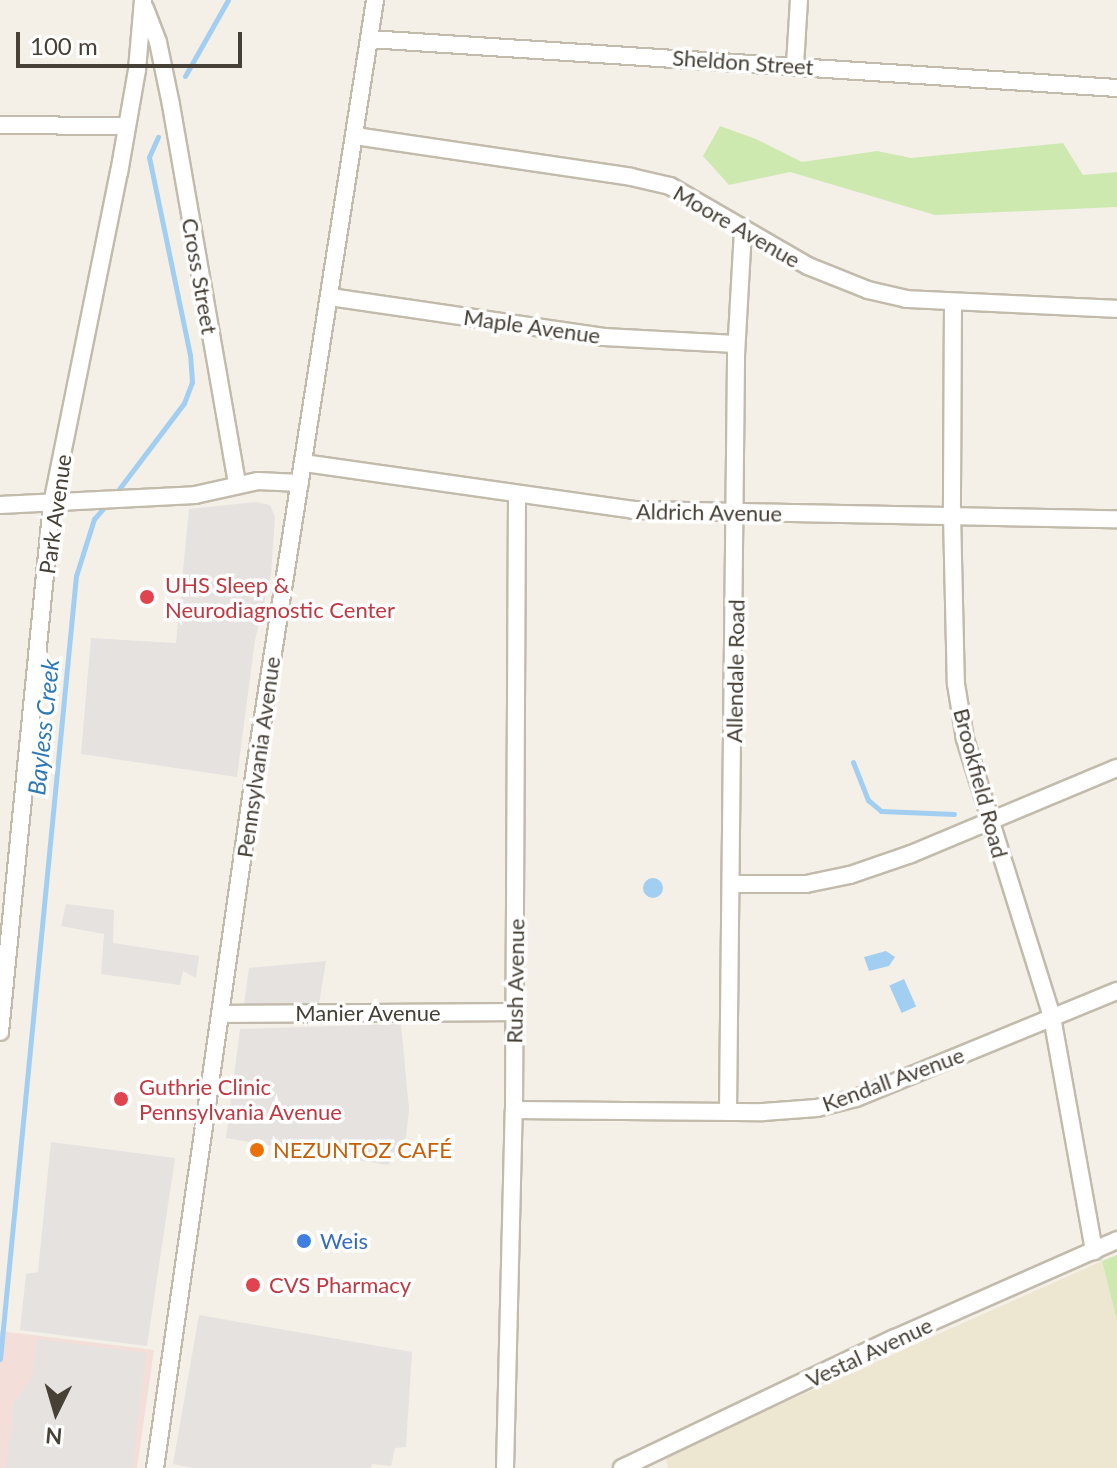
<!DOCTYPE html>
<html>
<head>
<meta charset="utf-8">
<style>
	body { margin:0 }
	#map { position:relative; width:1117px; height:1468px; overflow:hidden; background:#f4f0e7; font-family:Lato,sans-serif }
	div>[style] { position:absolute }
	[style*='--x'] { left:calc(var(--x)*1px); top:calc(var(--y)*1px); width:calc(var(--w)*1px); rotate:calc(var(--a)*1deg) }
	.education>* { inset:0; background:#ede6d1 }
	.medical>* { inset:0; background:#f4deda }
	.green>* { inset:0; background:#cee9af }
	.parking>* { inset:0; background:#e5e2df }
	.water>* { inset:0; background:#a2cff1; transform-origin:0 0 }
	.round { border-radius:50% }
	.stream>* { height:5px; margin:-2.5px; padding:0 2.5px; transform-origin:2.5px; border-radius:2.5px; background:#a2cff1 }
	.roads { filter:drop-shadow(2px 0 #c2bbac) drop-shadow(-2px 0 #c2bbac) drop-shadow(0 2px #c2bbac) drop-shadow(0 -2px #c2bbac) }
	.minor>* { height:16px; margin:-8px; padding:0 8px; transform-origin:8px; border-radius:8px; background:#fff }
	.dots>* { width:22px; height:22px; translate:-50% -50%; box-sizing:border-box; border:4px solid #fff; border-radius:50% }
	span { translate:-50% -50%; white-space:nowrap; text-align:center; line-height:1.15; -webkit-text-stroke:7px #fff; paint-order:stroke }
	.street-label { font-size:22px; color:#474036 }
	.health-label { font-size:22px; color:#be3a42 }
	.left { translate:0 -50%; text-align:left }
	.food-label { font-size:22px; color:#c56008 }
	.shop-label { font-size:22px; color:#366cbe }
	.water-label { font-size:24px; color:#2d79b5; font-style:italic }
	.north { position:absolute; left:16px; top:1372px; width:80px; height:80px; -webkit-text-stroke:6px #fff; paint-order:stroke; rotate:185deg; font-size:22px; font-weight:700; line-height:32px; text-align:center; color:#474036 }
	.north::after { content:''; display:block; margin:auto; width:28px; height:36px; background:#474036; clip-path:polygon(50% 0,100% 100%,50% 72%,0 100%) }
	.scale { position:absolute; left:16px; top:32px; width:226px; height:36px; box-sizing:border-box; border:4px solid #474036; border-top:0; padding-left:10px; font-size:24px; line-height:28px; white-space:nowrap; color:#474036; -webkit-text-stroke:6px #fff; paint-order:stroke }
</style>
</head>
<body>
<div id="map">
	<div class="education">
		<i style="clip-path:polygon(1102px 1261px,1117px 1321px,1117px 1468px,668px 1468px,665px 1456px)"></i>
	</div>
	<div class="medical">
		<i style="clip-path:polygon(0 1331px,154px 1350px,137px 1468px,0 1468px)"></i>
	</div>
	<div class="green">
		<i style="clip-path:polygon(720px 126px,756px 139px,802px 162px,877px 151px,911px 158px,1063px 143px,1083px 175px,1117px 172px,1117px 207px,935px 215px,790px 172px,729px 185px,703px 156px)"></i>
		<i style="clip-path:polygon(1117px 1255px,1117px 1321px,1102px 1261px)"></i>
	</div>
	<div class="parking">
		<i style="clip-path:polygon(256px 502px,270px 505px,275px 517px,271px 575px,255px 640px,237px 777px,81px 754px,91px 638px,176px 643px,189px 509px)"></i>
		<i style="clip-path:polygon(66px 904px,114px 910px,113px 943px,199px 956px,196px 978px,183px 971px,180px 985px,101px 974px,104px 934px,61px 926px)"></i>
		<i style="clip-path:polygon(326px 961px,319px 1003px,244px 1004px,249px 968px)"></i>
		<i style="clip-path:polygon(401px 1024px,409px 1109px,406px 1138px,388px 1165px,226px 1138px,240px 1029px)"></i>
		<i style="clip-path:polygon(51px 1142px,175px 1158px,147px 1346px,20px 1330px,26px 1274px,38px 1272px)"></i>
		<i style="clip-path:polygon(199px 1315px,412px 1352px,406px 1447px,395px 1448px,391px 1466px,372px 1464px,371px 1468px,192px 1468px,173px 1464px)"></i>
		<i style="clip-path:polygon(37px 1339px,146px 1353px,132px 1468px,6px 1468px,14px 1403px,32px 1377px)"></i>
	</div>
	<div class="water">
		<i class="round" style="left:643px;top:878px;width:20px;height:20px"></i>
		<i style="clip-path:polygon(886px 951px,895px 957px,889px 966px,869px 971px,864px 957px)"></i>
		<i style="left:904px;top:979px;width:30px;height:16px;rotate:66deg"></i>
	</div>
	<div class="stream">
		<i style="--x:185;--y:76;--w:87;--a:-60.5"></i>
		<i style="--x:116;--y:493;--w:113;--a:-52.9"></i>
		<i style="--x:184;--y:403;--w:22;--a:-69"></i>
		<i style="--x:192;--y:382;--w:27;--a:-94"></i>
		<i style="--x:190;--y:355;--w:202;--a:-101.7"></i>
		<i style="--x:149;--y:157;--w:22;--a:-66"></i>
		<i style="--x:853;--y:762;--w:41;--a:68.5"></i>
		<i style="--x:868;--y:800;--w:17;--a:40"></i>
		<i style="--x:881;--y:811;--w:73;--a:2.4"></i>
		<i style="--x:0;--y:1359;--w:787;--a:-84.46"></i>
		<i style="--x:76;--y:576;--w:60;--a:-72.5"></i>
		<i style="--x:94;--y:519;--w:20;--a:-49"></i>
	</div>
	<div class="roads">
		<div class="minor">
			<i style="--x:145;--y:8;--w:36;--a:69"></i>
			<i style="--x:158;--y:42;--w:64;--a:78.3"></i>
			<i style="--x:171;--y:105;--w:386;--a:80.1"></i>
			<i style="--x:369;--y:39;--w:750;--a:3.75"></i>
			<i style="--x:795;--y:65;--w:65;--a:-86.5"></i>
			<i style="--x:0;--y:125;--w:125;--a:0.5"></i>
			<i style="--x:355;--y:136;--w:279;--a:8.4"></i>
			<i style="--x:631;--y:177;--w:40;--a:13"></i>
			<i style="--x:670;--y:186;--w:160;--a:30.1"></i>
			<i style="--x:808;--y:266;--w:65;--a:21.8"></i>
			<i style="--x:868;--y:290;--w:39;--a:13"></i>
			<i style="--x:906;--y:299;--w:211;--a:2.7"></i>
			<i style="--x:330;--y:297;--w:277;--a:8.3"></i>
			<i style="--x:604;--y:337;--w:132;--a:3"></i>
			<i style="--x:953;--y:303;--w:211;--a:90.3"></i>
			<i style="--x:952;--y:514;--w:170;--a:88.7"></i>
			<i style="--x:956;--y:684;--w:56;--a:80.7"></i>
			<i style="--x:965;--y:739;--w:291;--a:72.6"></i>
			<i style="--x:1052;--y:1017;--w:238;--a:79.8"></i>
			<i style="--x:304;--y:463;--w:332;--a:8.1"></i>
			<i style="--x:633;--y:510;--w:484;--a:1.1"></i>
			<i style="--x:0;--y:505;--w:195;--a:-2.9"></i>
			<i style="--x:195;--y:495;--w:65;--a:-12.5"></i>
			<i style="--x:258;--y:481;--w:42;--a:2.7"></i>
			<i style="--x:732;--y:884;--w:74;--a:0"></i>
			<i style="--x:806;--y:884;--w:45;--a:-11.6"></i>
			<i style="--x:850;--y:875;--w:65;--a:-19"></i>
			<i style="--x:911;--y:854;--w:223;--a:-22.7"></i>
			<i style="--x:220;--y:1014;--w:295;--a:-0.4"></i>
			<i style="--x:0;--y:1032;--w:531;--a:-84.38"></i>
			<i style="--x:52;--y:504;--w:338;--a:-78.6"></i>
			<i style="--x:119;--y:173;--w:105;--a:-80.1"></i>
			<i style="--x:137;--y:70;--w:70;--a:-85.1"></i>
			<i style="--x:514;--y:1110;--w:249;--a:0.5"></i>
			<i style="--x:763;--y:1112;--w:54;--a:-4.2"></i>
			<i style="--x:817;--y:1108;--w:40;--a:-14.4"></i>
			<i style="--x:856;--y:1098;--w:282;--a:-22.3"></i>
			<i style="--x:728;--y:1112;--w:757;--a:-89.39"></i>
			<i style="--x:736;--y:355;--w:125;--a:-86.8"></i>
			<i style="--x:155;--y:1468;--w:726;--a:-81.85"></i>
			<i style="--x:258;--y:749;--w:758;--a:-81.12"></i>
			<i style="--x:505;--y:1468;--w:358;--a:-88.6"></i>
			<i style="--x:514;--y:1110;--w:616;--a:-89.72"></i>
			<i style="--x:622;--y:1468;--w:302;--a:-25.5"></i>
			<i style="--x:895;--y:1338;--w:243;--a:-23.8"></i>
		</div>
	</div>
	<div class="dots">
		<i style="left:147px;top:597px;background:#e0444e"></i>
		<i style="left:121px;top:1099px;background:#e0444e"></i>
		<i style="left:257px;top:1150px;background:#e8710a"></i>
		<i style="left:304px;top:1241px;background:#3f7fe0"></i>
		<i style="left:253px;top:1285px;background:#e0444e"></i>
	</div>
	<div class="street-label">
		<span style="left:743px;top:62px;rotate:4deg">Sheldon Street</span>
		<span style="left:737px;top:226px;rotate:30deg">Moore Avenue</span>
		<span style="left:200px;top:276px;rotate:80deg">Cross Street</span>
		<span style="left:532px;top:326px;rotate:8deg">Maple Avenue</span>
		<span style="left:709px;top:512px;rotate:1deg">Aldrich Avenue</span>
		<span style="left:55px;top:514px;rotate:-82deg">Park Avenue</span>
		<span style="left:735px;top:671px;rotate:-89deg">Allendale Road</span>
		<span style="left:258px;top:757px;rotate:-82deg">Pennsylvania Avenue</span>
		<span style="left:981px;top:783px;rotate:75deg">Brookfield Road</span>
		<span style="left:515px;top:981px;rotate:-89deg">Rush Avenue</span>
		<span style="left:368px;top:1013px">Manier Avenue</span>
		<span style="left:893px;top:1079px;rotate:-20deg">Kendall Avenue</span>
		<span style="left:869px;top:1352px;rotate:-25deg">Vestal Avenue</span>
	</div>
	<div class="health-label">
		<span class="left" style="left:165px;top:597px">UHS Sleep &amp;<br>Neurodiagnostic Center</span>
		<span class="left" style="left:139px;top:1099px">Guthrie Clinic<br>Pennsylvania Avenue</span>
		<span class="left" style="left:269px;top:1285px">CVS Pharmacy</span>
	</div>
	<div class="food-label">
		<span class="left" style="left:273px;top:1150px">NEZUNTOZ CAFÉ</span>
	</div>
	<div class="shop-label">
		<span class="left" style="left:320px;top:1241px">Weis</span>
	</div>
	<div class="water-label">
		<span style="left:43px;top:727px;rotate:-84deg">Bayless Creek</span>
	</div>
	<div class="north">N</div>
	<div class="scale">100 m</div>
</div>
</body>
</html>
